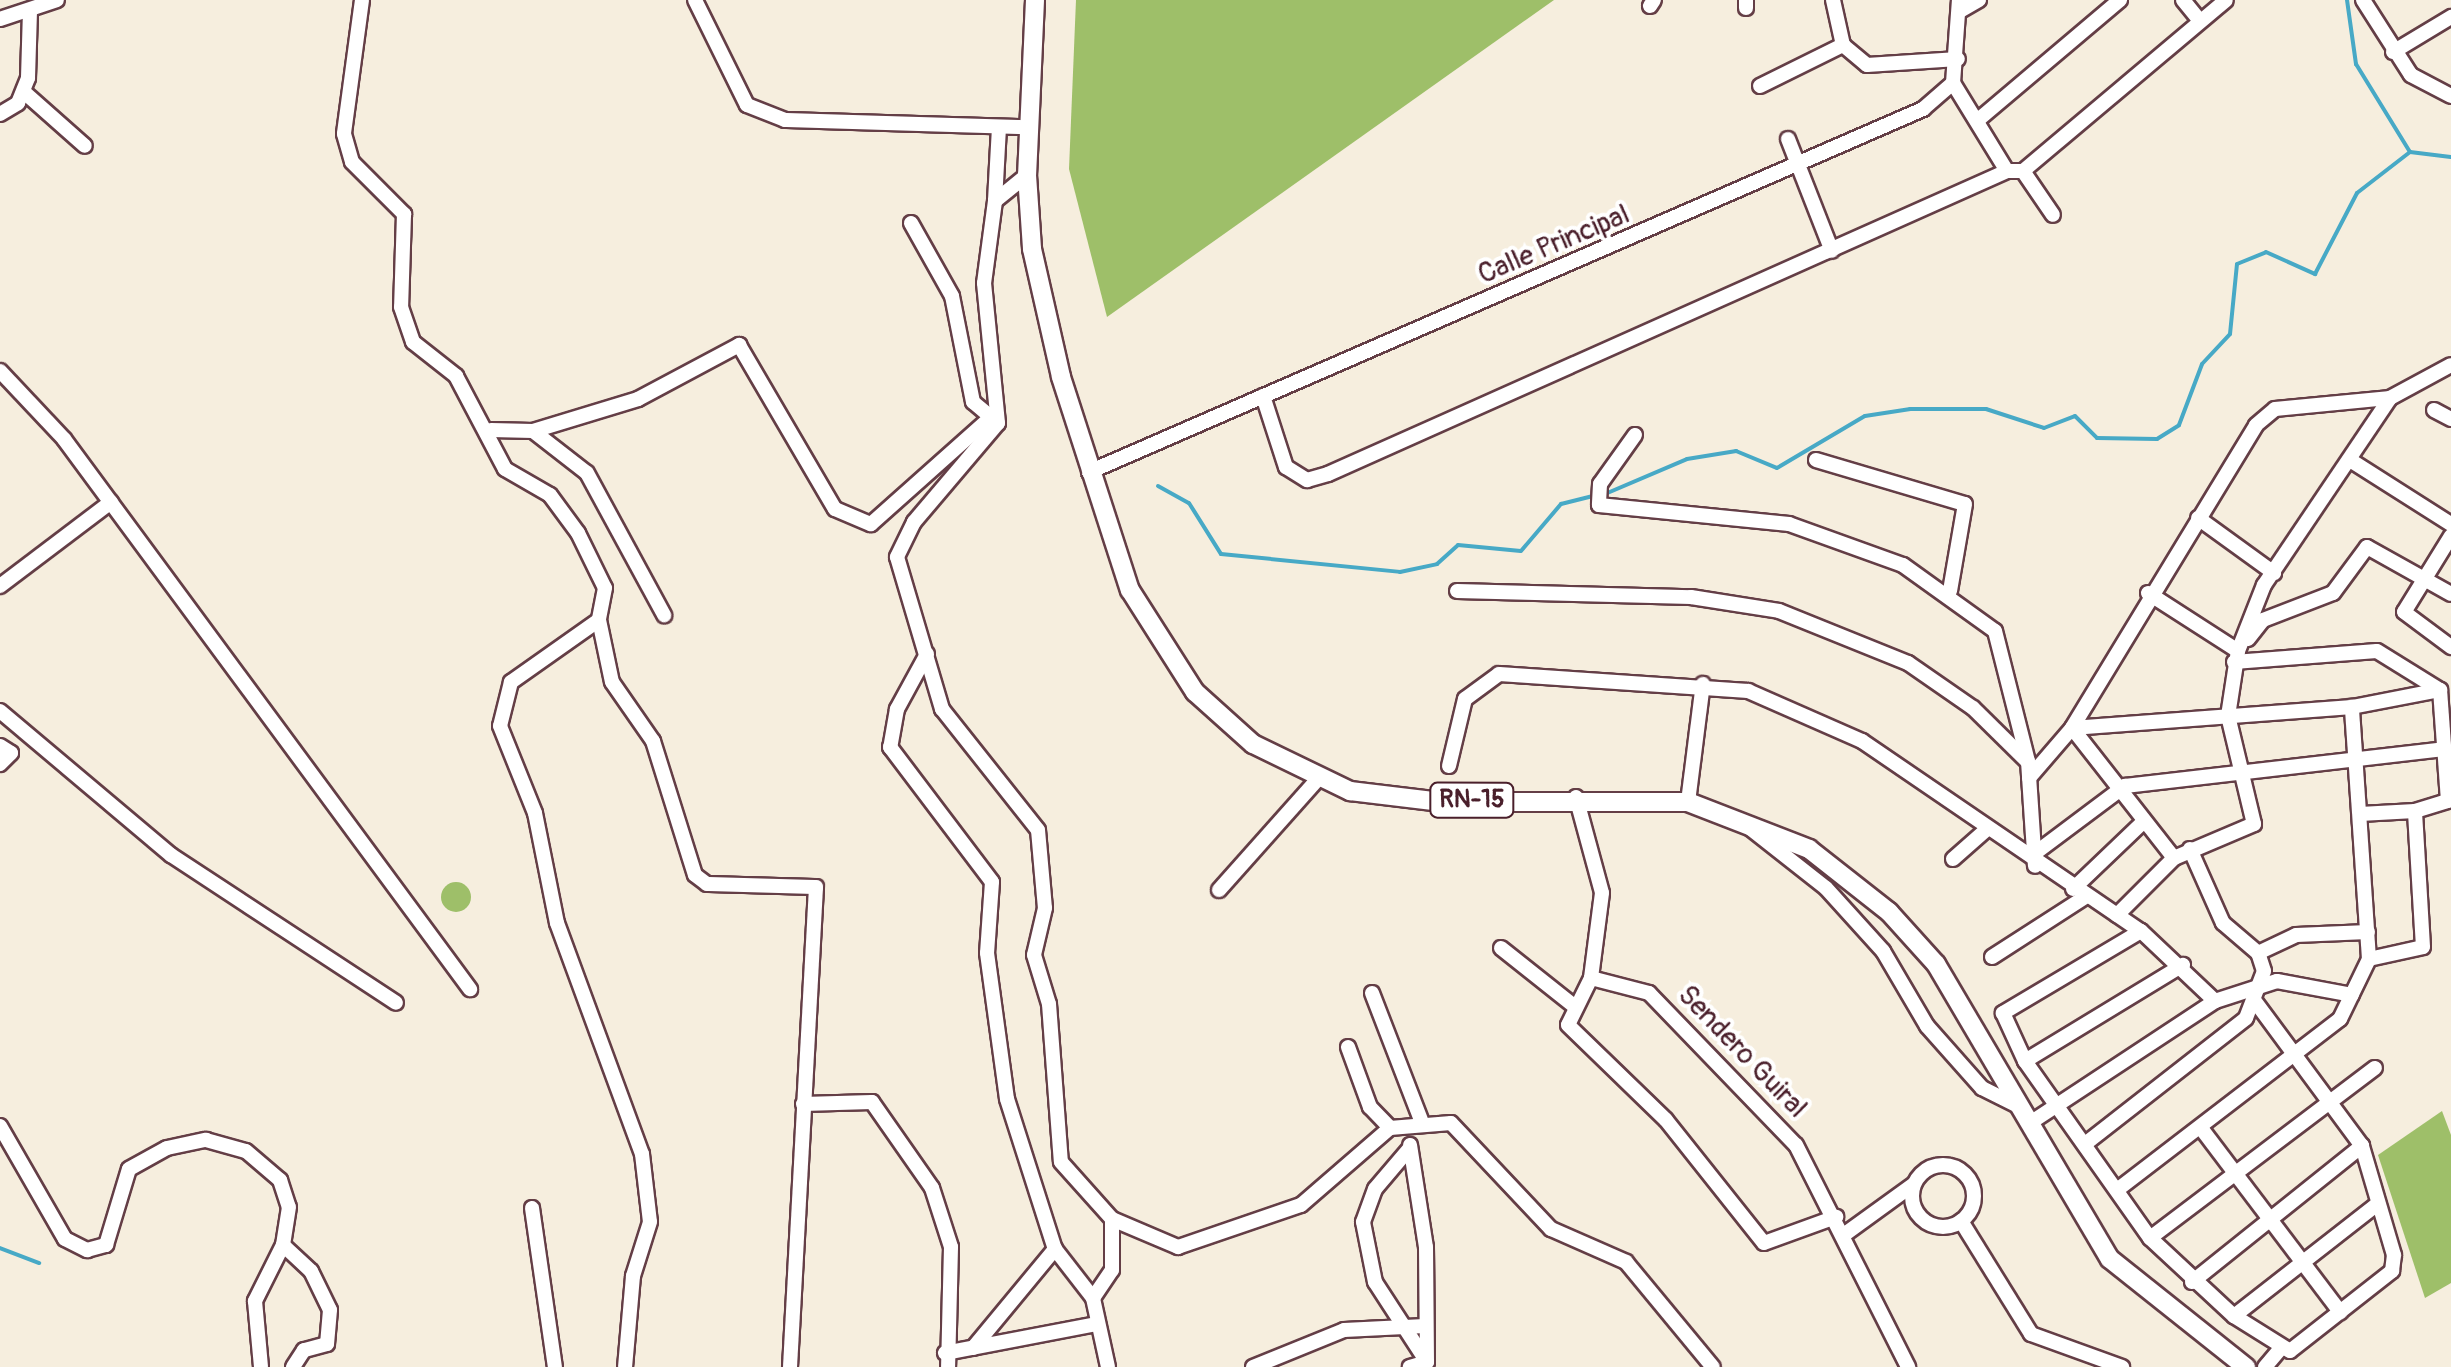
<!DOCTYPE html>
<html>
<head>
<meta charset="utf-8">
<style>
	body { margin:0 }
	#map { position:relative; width:2451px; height:1367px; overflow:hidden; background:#f6eede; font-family:Pangolin,sans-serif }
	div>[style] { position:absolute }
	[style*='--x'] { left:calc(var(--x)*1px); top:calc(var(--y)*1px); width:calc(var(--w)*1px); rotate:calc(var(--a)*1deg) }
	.green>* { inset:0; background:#9ebf69 }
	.round { border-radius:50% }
	.stream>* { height:4px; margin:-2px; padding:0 2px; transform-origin:2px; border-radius:2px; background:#47a9c6 }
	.roads { filter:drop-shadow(2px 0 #643e46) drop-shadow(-2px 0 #643e46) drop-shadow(0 2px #643e46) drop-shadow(0 -2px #643e46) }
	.minor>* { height:14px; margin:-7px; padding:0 7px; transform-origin:7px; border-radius:7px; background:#fff }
	.minor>.ring { margin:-7px; padding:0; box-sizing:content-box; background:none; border:14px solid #fff; border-radius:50% }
	.major>* { height:18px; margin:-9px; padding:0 9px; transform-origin:9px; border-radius:9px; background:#fff }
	span { translate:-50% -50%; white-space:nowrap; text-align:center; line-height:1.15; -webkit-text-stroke:8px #fff; paint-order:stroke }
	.shield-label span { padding:2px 8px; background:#fff; border:2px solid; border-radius:8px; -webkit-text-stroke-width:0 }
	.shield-label { font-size:25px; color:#4a1f2b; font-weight:700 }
	.street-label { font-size:28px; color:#4a1f2b }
</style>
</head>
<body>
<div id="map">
	<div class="green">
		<i style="clip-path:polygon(1076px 0,1554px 0,1107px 317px,1069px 169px)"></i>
		<i class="round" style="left:441px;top:882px;width:30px;height:30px"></i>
		<i style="clip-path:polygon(2442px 1111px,2451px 1135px,2451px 1283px,2425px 1298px,2378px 1155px)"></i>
	</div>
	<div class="stream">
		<i style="--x:2347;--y:0;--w:65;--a:82"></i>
		<i style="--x:2356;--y:64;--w:103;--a:58.5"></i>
		<i style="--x:1158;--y:486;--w:35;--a:29"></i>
		<i style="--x:1189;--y:503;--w:60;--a:57.9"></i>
		<i style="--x:1221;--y:554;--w:180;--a:5.7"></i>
		<i style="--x:1400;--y:572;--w:38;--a:-12"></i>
		<i style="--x:1437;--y:564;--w:28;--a:-42"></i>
		<i style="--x:1458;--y:545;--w:63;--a:5.4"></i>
		<i style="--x:1521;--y:551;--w:62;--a:-49.6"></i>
		<i style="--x:1561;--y:504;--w:36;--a:-14"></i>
		<i style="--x:1605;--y:494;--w:89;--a:-23.1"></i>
		<i style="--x:1687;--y:459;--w:50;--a:-9.3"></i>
		<i style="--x:1736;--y:451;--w:44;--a:22.5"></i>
		<i style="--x:1777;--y:468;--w:102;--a:-30.6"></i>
		<i style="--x:1865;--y:416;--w:46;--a:-8.8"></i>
		<i style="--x:1910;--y:409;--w:76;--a:0"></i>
		<i style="--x:1986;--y:409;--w:61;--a:18.1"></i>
		<i style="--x:2044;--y:428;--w:33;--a:-21"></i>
		<i style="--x:2075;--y:416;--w:31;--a:45"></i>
		<i style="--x:2097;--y:438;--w:60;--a:1"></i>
		<i style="--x:2157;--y:439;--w:26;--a:-32"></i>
		<i style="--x:2179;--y:425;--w:65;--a:-69.3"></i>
		<i style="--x:2202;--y:364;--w:41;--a:-47"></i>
		<i style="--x:2230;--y:334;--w:70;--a:-84.3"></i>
		<i style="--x:2237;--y:264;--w:31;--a:-22"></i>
		<i style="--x:2266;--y:252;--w:54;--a:24.2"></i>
		<i style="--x:2315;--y:274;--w:91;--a:-62.6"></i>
		<i style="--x:2357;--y:193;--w:67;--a:-37.7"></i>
		<i style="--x:2410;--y:152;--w:41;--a:7"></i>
		<i style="--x:0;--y:1248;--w:42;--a:21"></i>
	</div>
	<div class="roads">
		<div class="minor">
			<i style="--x:362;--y:0;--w:135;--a:97.7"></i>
			<i style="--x:344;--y:134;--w:29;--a:74"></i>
			<i style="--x:352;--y:162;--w:74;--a:45"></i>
			<i style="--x:404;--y:214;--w:93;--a:91.8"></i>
			<i style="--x:401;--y:307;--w:37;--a:71"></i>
			<i style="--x:413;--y:342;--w:55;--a:38.3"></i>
			<i style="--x:456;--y:376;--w:105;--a:62.2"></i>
			<i style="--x:505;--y:469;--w:52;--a:30"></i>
			<i style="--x:550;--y:495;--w:47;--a:53.6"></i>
			<i style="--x:578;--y:533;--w:61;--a:63.9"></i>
			<i style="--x:605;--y:588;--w:33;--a:101"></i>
			<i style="--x:599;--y:620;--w:63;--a:78.2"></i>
			<i style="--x:612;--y:682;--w:72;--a:55.2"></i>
			<i style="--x:653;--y:741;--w:140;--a:72.6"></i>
			<i style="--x:695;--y:875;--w:15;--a:37"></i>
			<i style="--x:707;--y:884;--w:109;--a:1.6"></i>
			<i style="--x:816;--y:887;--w:481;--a:93.1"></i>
			<i style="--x:695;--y:0;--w:117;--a:63.7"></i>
			<i style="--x:747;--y:105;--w:41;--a:21.5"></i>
			<i style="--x:785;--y:120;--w:243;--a:1.7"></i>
			<i style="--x:1746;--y:0;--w:8;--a:90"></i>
			<i style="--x:1833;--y:0;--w:46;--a:77.5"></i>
			<i style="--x:1843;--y:45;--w:31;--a:40"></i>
			<i style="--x:1867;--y:65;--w:91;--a:-3.8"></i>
			<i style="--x:2183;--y:0;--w:26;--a:51"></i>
			<i style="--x:2363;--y:0;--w:89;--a:57.4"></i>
			<i style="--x:2411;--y:75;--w:45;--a:27.7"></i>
			<i style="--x:1650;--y:6;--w:7;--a:-56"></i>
			<i style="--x:1960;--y:11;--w:22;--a:-30"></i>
			<i style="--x:0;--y:19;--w:60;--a:-18.4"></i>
			<i style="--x:2393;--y:52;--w:68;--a:-31.1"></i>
			<i style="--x:1953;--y:83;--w:103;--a:58.5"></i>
			<i style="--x:2007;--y:171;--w:16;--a:0"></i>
			<i style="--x:2023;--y:171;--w:53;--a:55.7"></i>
			<i style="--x:1760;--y:86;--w:93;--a:-26.3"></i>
			<i style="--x:24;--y:92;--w:81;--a:41.5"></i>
			<i style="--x:0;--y:114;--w:21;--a:-31"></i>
			<i style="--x:18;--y:103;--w:27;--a:-68"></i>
			<i style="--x:28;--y:78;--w:66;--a:-88.3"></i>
			<i style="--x:1978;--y:120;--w:186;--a:-40.2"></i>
			<i style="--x:1788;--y:139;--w:120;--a:68.6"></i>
			<i style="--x:2023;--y:171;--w:265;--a:-40.1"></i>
			<i style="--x:1027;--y:175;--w:41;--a:140.9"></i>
			<i style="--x:995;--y:201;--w:83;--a:97.6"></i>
			<i style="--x:984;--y:283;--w:141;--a:84.3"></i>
			<i style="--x:998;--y:423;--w:130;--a:130.3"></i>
			<i style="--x:914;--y:522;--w:39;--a:116"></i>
			<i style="--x:897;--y:557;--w:159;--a:73.5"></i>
			<i style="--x:942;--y:709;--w:154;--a:51.6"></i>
			<i style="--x:1038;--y:830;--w:78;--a:84.9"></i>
			<i style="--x:1045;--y:908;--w:48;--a:103.2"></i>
			<i style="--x:1034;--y:955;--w:51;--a:73"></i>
			<i style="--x:1049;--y:1004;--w:158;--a:85.7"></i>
			<i style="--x:1061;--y:1162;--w:76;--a:48.2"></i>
			<i style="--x:1112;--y:1219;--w:72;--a:23"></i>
			<i style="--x:1178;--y:1247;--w:130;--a:-18.9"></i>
			<i style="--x:1301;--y:1205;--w:118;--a:-40.9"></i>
			<i style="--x:1390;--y:1128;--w:61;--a:-4.7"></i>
			<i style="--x:1451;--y:1123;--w:146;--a:46.7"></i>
			<i style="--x:1551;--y:1229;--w:82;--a:23.7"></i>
			<i style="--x:1626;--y:1262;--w:136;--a:50.4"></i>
			<i style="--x:995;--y:201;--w:74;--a:-86.9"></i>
			<i style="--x:911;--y:223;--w:84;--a:60.7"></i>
			<i style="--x:952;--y:296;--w:108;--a:78.8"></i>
			<i style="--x:973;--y:402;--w:31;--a:40"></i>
			<i style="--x:0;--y:371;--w:93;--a:46.7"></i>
			<i style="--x:64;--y:439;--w:684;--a:53.57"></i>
			<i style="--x:1263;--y:396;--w:75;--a:72.1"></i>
			<i style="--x:1286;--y:467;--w:25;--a:32"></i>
			<i style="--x:1307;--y:480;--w:22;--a:-16"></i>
			<i style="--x:1328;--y:474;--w:744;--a:-24.05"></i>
			<i style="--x:2434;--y:410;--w:19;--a:28"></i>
			<i style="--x:491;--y:430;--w:42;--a:1.4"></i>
			<i style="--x:533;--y:431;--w:110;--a:-16.9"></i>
			<i style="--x:638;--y:399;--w:115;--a:-28.1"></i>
			<i style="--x:739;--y:345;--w:190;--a:59.7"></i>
			<i style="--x:835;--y:509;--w:39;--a:23"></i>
			<i style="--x:871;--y:524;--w:158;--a:-41.7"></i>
			<i style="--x:533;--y:431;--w:68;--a:37.9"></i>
			<i style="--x:587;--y:473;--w:162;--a:61.5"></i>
			<i style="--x:1635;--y:435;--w:60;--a:125.5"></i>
			<i style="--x:1600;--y:484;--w:21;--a:93"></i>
			<i style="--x:1599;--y:505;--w:191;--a:5.7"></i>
			<i style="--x:1789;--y:524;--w:121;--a:19.8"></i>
			<i style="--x:1903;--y:565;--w:113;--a:35.7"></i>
			<i style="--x:1995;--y:631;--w:134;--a:75.8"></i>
			<i style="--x:2028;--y:761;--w:105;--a:86.2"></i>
			<i style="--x:1816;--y:460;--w:155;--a:16.5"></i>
			<i style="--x:1965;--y:504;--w:88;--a:99.8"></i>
			<i style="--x:2350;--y:460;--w:120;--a:32.4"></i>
			<i style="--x:1089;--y:472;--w:910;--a:-23.52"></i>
			<i style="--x:1923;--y:109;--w:40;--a:-41"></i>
			<i style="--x:1953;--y:83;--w:83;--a:-85.9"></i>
			<i style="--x:2198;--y:518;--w:94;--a:35.9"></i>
			<i style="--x:2451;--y:536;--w:89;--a:121.7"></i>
			<i style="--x:2404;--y:612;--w:59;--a:36.7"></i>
			<i style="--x:0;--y:586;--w:139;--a:-37.1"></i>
			<i style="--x:1457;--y:591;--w:234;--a:1.5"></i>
			<i style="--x:1691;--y:597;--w:89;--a:9"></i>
			<i style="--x:1779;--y:611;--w:139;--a:22"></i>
			<i style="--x:1908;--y:663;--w:79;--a:34.7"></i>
			<i style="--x:1973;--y:708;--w:76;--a:44.5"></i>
			<i style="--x:2148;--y:593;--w:107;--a:32.8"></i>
			<i style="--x:599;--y:620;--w:108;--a:144.8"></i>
			<i style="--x:511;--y:682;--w:45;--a:104"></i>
			<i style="--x:500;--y:726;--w:94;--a:68.1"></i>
			<i style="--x:535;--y:813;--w:112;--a:78.7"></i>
			<i style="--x:557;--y:923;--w:246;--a:69.8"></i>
			<i style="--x:642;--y:1154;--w:68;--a:83.3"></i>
			<i style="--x:650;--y:1222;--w:57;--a:107.5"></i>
			<i style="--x:633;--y:1276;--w:91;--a:95"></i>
			<i style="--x:2248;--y:639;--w:24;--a:-52"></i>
			<i style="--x:2263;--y:620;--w:75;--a:-21.1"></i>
			<i style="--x:2333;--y:593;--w:57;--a:-53.5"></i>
			<i style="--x:2367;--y:547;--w:96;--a:29.2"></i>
			<i style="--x:927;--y:654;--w:63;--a:118.6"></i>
			<i style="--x:897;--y:709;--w:39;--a:100"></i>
			<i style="--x:890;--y:747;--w:169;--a:52.9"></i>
			<i style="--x:992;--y:882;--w:71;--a:94"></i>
			<i style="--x:987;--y:953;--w:147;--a:82.2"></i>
			<i style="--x:1007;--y:1099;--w:157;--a:72.3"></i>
			<i style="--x:1055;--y:1249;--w:62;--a:52.2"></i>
			<i style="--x:2234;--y:662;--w:143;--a:-4.4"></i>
			<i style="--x:2377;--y:651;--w:74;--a:31.8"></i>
			<i style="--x:0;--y:711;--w:224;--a:40.1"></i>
			<i style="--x:171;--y:855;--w:269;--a:33.3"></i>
			<i style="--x:0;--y:746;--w:13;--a:32"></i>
			<i style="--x:11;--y:753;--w:16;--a:135"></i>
			<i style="--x:1449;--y:766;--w:69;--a:-76.6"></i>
			<i style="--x:1465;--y:699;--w:42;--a:-36.3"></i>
			<i style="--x:1499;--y:674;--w:250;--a:3.9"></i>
			<i style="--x:1748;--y:691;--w:124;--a:23.7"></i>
			<i style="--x:1862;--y:741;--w:338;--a:34.3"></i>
			<i style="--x:2141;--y:931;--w:102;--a:43.4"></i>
			<i style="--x:2029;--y:778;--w:66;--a:-49.3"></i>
			<i style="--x:2072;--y:728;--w:354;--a:-58.7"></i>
			<i style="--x:2256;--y:425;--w:25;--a:-40"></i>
			<i style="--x:2275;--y:409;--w:116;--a:-5.5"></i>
			<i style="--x:2390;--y:398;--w:69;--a:-28.4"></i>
			<i style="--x:1576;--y:797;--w:99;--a:74.8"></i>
			<i style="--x:1602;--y:893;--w:86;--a:97.4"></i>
			<i style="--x:1591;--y:978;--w:52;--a:116.1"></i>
			<i style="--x:1568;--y:1025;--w:136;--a:44.1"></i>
			<i style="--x:1666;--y:1120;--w:157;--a:51.5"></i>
			<i style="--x:1764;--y:1243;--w:77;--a:-19.9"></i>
			<i style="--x:1688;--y:802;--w:119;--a:-82.8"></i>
			<i style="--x:2360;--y:814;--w:55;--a:-3.1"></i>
			<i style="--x:1751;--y:829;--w:95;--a:38.2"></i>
			<i style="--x:1826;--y:888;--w:85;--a:47.9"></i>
			<i style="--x:1883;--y:951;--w:87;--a:59.6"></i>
			<i style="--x:1927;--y:1026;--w:83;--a:48.4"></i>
			<i style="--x:1982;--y:1088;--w:42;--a:26.6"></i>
			<i style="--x:2190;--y:849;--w:81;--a:66"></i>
			<i style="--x:2223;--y:923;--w:46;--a:40.6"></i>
			<i style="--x:2034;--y:854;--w:114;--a:-36.8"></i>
			<i style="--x:2125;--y:786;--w:321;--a:-6.6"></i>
			<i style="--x:2174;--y:858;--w:165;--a:-128.1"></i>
			<i style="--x:2072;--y:728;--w:281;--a:-4.3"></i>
			<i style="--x:2352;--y:707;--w:90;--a:-10.9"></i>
			<i style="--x:1953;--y:859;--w:45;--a:-41.4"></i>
			<i style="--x:2073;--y:889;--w:93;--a:-43.7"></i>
			<i style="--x:1219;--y:890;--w:149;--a:-48.3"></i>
			<i style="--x:2117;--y:915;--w:81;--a:-45"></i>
			<i style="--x:2174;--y:858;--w:87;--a:-23"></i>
			<i style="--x:2254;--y:824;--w:111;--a:-103.5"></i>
			<i style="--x:2228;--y:716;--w:66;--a:-81.3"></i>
			<i style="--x:2238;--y:651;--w:71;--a:-68.5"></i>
			<i style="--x:2264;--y:585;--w:225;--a:-56"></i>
			<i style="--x:2141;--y:931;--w:161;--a:149.3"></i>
			<i style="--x:2003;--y:1013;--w:53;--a:65.4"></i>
			<i style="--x:2025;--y:1061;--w:217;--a:54.8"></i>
			<i style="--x:2150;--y:1238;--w:115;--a:42.9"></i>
			<i style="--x:2234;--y:1316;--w:66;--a:32"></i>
			<i style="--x:2290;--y:1351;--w:130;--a:-38.1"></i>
			<i style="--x:2392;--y:1271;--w:16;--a:-83"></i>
			<i style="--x:2394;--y:1255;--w:114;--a:-106.4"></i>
			<i style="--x:2362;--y:1146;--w:182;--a:-126.5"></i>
			<i style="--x:1501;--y:948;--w:92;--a:38.4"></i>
			<i style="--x:1992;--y:957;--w:111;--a:-32.8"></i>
			<i style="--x:2369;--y:959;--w:55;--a:-12.5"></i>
			<i style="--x:2423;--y:947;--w:136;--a:-93.4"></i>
			<i style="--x:2415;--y:811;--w:34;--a:-17"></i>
			<i style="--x:2448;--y:801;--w:111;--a:-94.1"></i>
			<i style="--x:1591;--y:978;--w:60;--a:14.5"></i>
			<i style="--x:1649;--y:993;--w:211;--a:46"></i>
			<i style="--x:1796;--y:1145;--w:249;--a:63.2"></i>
			<i style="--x:1372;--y:993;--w:136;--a:68.9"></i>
			<i style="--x:1348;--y:1047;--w:64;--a:69.9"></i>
			<i style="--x:1370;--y:1107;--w:29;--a:46"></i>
			<i style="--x:2025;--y:1061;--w:185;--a:-31.3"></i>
			<i style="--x:803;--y:1104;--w:69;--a:-1.7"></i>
			<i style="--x:872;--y:1102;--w:105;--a:55.1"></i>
			<i style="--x:932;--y:1188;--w:62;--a:72.1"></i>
			<i style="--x:951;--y:1247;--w:120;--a:91.4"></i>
			<i style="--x:2030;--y:1123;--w:222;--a:-33.4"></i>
			<i style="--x:2215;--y:1001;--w:65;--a:-17.9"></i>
			<i style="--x:2277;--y:981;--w:76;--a:10.6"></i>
			<i style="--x:0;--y:1126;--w:130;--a:60.1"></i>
			<i style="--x:65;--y:1239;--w:25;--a:27"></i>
			<i style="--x:87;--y:1250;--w:20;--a:-15"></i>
			<i style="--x:106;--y:1245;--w:79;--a:-73.2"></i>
			<i style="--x:129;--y:1169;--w:43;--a:-28.9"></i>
			<i style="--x:167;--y:1148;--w:40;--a:-12"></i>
			<i style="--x:206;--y:1140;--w:41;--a:15.4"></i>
			<i style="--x:246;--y:1151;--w:45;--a:40.5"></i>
			<i style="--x:280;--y:1180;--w:28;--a:72"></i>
			<i style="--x:289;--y:1207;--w:38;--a:99"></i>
			<i style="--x:283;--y:1245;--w:63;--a:116.6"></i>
			<i style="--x:255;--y:1301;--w:66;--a:84.8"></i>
			<i style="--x:2201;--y:1128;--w:231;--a:52.9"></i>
			<i style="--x:2085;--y:1144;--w:204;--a:-38"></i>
			<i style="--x:2246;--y:1018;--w:50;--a:-69"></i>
			<i style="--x:2264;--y:971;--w:19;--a:-108"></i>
			<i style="--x:2258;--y:953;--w:42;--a:-25.3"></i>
			<i style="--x:2296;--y:935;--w:72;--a:-2.4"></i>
			<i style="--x:1410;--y:1145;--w:103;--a:81.1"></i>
			<i style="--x:1426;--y:1247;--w:115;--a:89.5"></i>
			<i style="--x:1409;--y:1149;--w:52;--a:130.4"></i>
			<i style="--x:1375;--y:1189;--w:35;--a:110"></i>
			<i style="--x:1363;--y:1222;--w:61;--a:78.7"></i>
			<i style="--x:1375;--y:1282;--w:95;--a:57"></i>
			<i style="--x:1427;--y:1362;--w:18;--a:164"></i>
			<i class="ring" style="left:1912px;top:1165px;width:48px;height:48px"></i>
			<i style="--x:2117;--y:1190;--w:281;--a:-37.5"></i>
			<i style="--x:2340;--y:1019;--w:67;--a:-64.2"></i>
			<i style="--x:2369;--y:959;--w:253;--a:-93.9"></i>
			<i style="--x:532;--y:1208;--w:161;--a:81.8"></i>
			<i style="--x:1961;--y:1221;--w:133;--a:58.2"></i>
			<i style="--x:2031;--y:1334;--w:97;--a:19.9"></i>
			<i style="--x:1845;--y:1234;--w:85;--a:-35.9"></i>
			<i style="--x:2150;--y:1238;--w:282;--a:-37.1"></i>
			<i style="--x:283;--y:1245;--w:38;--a:43"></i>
			<i style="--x:311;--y:1271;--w:43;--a:64"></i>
			<i style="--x:330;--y:1310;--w:34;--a:95"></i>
			<i style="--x:327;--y:1344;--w:24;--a:165"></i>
			<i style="--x:304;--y:1350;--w:20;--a:123"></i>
			<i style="--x:2192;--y:1282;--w:218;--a:-38.7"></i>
			<i style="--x:2234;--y:1316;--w:180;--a:-38"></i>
			<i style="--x:973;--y:1348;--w:129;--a:-50.4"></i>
			<i style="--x:945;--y:1353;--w:155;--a:-10.8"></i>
			<i style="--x:1108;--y:1367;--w:71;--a:-102.3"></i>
			<i style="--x:1093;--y:1298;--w:34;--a:-56"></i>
			<i style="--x:1112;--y:1270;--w:51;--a:-90"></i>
			<i style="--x:1253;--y:1367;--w:98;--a:-22.1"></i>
			<i style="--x:1344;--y:1330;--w:81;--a:-2.8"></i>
			<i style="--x:2265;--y:1367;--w:23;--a:-50"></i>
		</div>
		<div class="major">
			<i style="--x:1035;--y:0;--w:175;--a:92.6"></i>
			<i style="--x:1027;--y:175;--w:74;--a:86.1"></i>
			<i style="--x:1032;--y:249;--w:131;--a:77.2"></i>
			<i style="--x:1061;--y:377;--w:224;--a:72.1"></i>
			<i style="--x:1130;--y:590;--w:121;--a:57.5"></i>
			<i style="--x:1195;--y:692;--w:78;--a:41.9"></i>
			<i style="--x:1253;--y:744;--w:108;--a:25.9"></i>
			<i style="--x:1350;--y:791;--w:92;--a:6.9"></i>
			<i style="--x:1441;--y:802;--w:247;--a:0"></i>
			<i style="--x:1688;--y:802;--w:130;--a:21.2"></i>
			<i style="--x:1809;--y:849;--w:102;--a:38.2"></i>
			<i style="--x:1889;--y:912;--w:70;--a:47.9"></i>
			<i style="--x:1936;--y:964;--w:342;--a:59.5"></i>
			<i style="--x:2110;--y:1259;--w:174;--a:38.5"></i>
		</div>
	</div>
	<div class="shield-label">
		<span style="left:1472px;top:800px">RN-15</span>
	</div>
	<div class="street-label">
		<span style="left:1554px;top:245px;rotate:-23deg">Calle Principal</span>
		<span style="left:1742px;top:1052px;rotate:46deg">Sendero Guiral</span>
	</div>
</div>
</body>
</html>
